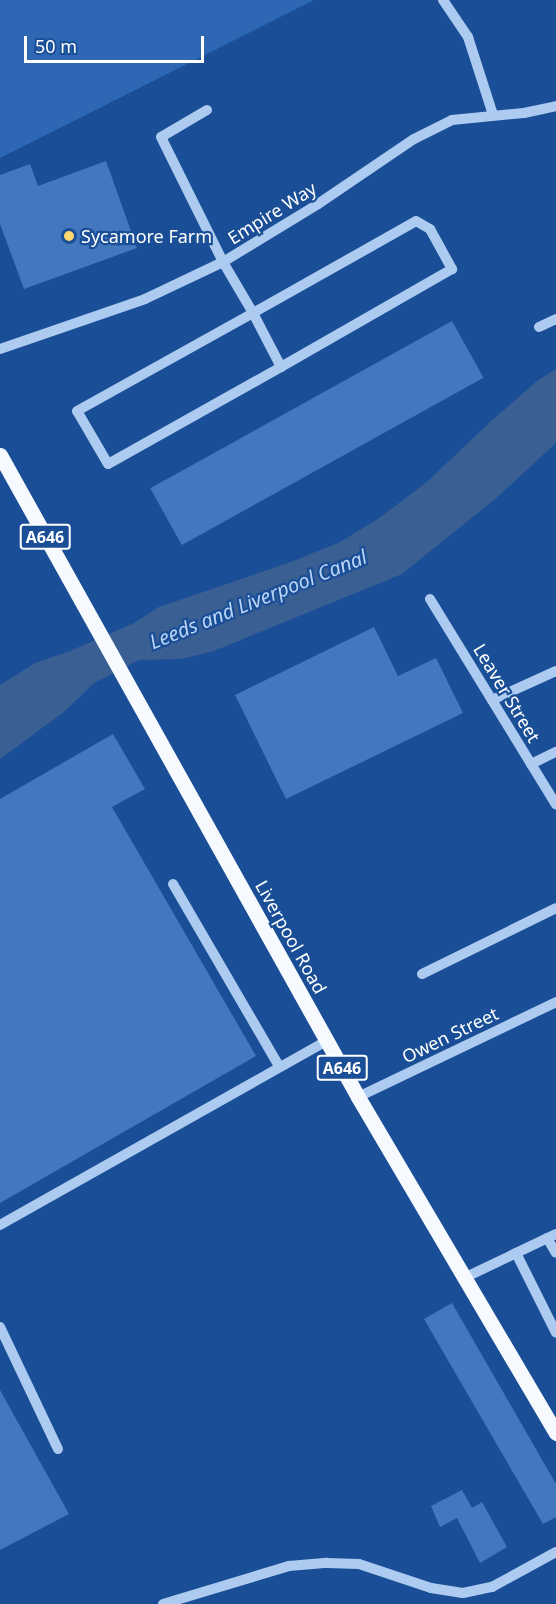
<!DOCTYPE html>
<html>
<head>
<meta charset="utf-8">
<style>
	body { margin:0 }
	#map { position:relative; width:556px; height:1604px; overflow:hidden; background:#1a4f97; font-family:"Noto Sans",sans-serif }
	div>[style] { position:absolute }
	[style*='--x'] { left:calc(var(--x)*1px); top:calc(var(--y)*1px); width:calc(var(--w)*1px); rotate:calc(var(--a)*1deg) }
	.green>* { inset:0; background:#2e68b4 }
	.water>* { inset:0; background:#3a5f93 }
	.building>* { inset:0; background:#4377be; transform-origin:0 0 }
	.minor>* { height:10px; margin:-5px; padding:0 5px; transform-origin:5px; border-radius:5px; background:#adcbf0 }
	.major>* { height:15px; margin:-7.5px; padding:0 7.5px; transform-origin:7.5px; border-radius:7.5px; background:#f6faff }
	.dots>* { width:16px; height:16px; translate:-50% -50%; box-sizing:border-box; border:3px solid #1a4f97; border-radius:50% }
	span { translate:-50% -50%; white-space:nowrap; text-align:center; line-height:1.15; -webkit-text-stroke:4.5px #1a4f97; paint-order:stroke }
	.shield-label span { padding:2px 4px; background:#1a4f97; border:2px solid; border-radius:4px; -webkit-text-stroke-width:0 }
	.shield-label { font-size:16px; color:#fff; font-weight:700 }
	.street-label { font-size:18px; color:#fff }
	.poi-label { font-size:18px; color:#fff }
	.left { translate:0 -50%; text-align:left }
	.water-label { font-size:20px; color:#bad5f7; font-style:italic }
	.scale { position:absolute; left:24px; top:36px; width:180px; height:27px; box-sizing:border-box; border:3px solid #fff; border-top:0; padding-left:8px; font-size:18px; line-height:21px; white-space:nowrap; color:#fff; -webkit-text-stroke:4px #1a4f97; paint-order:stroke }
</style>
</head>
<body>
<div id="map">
	<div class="green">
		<i style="clip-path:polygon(0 0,314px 0,0 158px)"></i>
	</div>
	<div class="water">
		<i style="clip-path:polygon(556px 369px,556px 443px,494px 500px,402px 574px,214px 651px,181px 659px,139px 660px,94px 683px,64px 712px,0 759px,0 685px,35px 663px,70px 651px,134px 623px,159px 607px,291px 562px,340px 542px,378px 519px,428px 481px,489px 423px,537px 381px)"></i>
	</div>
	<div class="building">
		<i style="clip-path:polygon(106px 161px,137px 248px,24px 289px,0 224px,0 175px,30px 164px,38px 186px)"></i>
		<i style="left:452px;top:321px;width:65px;height:345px;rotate:61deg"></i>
		<i style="clip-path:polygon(374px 627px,398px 676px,436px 658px,463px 713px,286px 799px,235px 695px)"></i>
		<i style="clip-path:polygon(113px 734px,145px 789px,112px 807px,256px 1056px,0 1203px,0 799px)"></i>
		<i style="clip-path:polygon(452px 1303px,556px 1484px,556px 1517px,543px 1524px,424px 1319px)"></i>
		<i style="clip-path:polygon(0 1390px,69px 1514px,0 1550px)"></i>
		<i style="clip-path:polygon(462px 1490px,472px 1508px,482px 1502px,507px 1547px,480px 1563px,457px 1518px,440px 1527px,431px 1506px)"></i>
	</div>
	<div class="minor">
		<i style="--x:443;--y:0;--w:45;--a:56"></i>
		<i style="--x:468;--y:37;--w:82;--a:72.2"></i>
		<i style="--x:207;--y:110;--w:53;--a:149.6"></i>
		<i style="--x:161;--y:137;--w:140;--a:63.6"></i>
		<i style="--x:223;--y:262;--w:59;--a:59.5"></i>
		<i style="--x:253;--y:313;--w:187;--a:-29.4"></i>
		<i style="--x:416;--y:221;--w:16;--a:30"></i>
		<i style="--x:430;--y:229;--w:46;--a:61.2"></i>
		<i style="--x:452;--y:269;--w:197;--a:150.2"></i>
		<i style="--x:281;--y:367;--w:198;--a:150.7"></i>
		<i style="--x:108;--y:464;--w:61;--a:-120.3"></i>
		<i style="--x:77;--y:411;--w:201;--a:-29.1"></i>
		<i style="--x:253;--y:313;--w:61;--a:62.6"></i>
		<i style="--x:539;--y:327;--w:19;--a:-25"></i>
		<i style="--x:0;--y:349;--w:153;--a:-19"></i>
		<i style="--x:145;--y:299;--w:86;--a:-25.4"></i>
		<i style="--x:223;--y:262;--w:111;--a:-31.4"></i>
		<i style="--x:318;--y:204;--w:116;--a:-34.1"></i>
		<i style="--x:414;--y:139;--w:42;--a:-26.6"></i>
		<i style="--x:452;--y:120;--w:72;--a:-5.6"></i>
		<i style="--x:524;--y:113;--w:33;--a:-12"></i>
		<i style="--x:430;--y:599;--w:241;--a:58.5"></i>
		<i style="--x:492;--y:700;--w:70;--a:-24.4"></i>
		<i style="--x:531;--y:764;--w:28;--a:-26"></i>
		<i style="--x:173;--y:884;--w:211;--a:59.8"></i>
		<i style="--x:422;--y:974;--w:149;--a:-26.2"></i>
		<i style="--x:358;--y:1097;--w:220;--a:-25.6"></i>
		<i style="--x:0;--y:1225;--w:375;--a:-29.4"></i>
		<i style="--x:547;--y:1238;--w:17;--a:59"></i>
		<i style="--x:516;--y:1253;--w:89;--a:63.4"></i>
		<i style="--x:464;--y:1278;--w:102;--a:-25.6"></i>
		<i style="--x:0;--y:1327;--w:135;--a:64.6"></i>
		<i style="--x:163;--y:1604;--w:132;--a:-16.8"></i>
		<i style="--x:289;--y:1566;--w:38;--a:-5"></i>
		<i style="--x:327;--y:1563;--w:32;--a:2"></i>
		<i style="--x:359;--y:1564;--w:76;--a:18.4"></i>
		<i style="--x:431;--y:1588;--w:32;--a:9"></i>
		<i style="--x:463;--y:1593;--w:30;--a:-12"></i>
		<i style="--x:492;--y:1587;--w:73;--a:-28.7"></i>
	</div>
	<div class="major">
		<i style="--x:0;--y:455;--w:735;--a:60.85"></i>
		<i style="--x:358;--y:1097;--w:390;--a:59.5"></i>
	</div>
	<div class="dots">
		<i style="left:69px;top:236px;background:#ffd76c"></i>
	</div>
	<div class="shield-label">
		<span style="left:45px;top:537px">A646</span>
		<span style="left:342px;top:1068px">A646</span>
	</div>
	<div class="street-label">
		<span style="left:272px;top:213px;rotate:-32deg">Empire Way</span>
		<span style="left:507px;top:693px;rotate:59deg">Leaver Street</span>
		<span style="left:291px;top:937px;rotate:61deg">Liverpool Road</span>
		<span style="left:450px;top:1035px;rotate:-26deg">Owen Street</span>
	</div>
	<div class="poi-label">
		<span class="left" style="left:81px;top:236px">Sycamore Farm</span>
	</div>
	<div class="water-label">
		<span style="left:258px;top:599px;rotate:-22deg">Leeds and Liverpool Canal</span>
	</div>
	<div class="scale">50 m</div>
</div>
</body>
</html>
